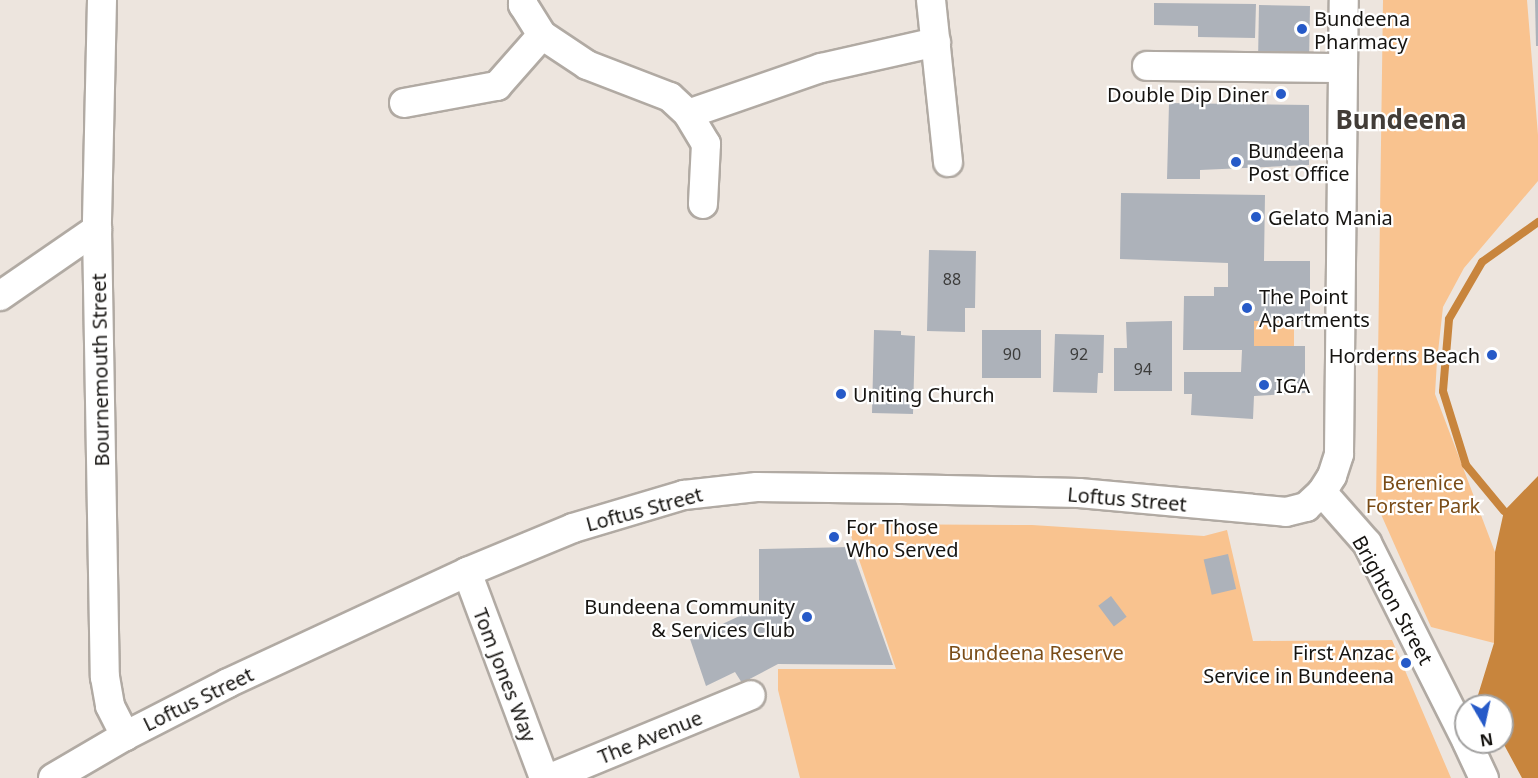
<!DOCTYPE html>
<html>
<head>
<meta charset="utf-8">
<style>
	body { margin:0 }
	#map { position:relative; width:1538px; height:778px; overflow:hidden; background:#ede5de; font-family:"Noto Sans",sans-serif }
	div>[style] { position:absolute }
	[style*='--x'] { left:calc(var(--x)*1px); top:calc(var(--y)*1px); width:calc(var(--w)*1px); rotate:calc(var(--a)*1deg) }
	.green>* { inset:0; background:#f9c38f; transform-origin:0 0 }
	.water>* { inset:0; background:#c8853d }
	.stream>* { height:8px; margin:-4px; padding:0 4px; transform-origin:4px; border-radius:4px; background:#c8853d }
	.building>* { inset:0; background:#adb2ba; transform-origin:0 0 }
	.roads { filter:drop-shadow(2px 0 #b1aaa3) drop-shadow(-2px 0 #b1aaa3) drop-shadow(0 2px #b1aaa3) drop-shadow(0 -2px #b1aaa3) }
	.minor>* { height:28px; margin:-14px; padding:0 14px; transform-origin:14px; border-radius:14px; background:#fff }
	.dots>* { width:16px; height:16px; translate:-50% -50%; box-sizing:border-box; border:3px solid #fff; border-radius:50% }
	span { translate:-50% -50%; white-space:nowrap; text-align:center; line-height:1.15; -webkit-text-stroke:4.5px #fff; paint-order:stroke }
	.number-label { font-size:16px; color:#3c3c3b }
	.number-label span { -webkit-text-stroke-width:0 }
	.poi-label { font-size:20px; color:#161411 }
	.left { translate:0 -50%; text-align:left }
	.right { translate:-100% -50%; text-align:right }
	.street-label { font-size:20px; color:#161411 }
	.park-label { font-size:20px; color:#7a4c17 }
	.district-label { font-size:26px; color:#423c37; font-weight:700 }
	.north { position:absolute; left:1454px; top:694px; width:60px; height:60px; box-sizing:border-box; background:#fff; border:2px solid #a2a1a0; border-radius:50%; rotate:171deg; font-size:16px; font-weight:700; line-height:24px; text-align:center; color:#161411 }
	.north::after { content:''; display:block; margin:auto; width:21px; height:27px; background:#265ac8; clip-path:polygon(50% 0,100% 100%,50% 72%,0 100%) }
</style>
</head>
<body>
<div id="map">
	<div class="green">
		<i style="clip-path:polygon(1383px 0,1527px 0,1538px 135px,1538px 181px,1464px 268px,1443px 307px,1437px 361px,1435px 394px,1495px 552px,1494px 643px,1431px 627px,1376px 503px)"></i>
		<i style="left:1254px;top:321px;width:40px;height:25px"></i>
		<i style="clip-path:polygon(847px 524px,1032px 525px,1204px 536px,1227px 530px,1253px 641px,1392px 640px,1451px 778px,800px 778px,778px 690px,778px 669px,896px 669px)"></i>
	</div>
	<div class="water">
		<i style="clip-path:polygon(1538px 476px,1538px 778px,1522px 778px,1502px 741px,1502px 706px,1484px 706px,1478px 695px,1494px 643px,1495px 552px,1504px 511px)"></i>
	</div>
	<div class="stream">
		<i style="--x:1504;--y:511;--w:60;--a:-129.6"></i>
		<i style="--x:1466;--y:465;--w:77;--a:-107.3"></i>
		<i style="--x:1443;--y:391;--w:72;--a:-85.2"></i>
		<i style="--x:1449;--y:319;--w:66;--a:-59.9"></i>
		<i style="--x:1482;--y:262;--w:69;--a:-35.5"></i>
	</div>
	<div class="building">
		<i style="clip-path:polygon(1535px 0,1538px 0,1538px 46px,1536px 46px)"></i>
		<i style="clip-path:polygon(1154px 3px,1256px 4px,1255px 38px,1198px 37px,1198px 26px,1154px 25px)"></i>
		<i style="left:1259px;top:5px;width:51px;height:46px;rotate:1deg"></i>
		<i style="clip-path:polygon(1169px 103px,1309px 105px,1309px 165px,1200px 170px,1200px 179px,1167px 179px)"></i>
		<i style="clip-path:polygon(1121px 193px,1265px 195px,1264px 261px,1310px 261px,1310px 321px,1254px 321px,1254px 346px,1305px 346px,1305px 393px,1254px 396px,1253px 419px,1191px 415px,1192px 394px,1184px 394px,1184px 372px,1241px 372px,1242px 350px,1183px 350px,1184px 296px,1214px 296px,1214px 287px,1228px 287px,1228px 263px,1120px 259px)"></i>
		<i style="clip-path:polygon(929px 250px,976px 251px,975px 308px,965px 308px,965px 332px,927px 331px)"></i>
		<i style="clip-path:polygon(1172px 321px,1172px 391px,1114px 391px,1114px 348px,1127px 348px,1126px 322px)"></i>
		<i style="clip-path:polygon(874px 330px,901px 331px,901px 335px,915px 336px,913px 414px,872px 413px)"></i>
		<i style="left:982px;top:330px;width:59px;height:48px"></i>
		<i style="clip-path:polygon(1055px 334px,1104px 335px,1103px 373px,1098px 373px,1097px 393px,1053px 392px)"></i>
		<i style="clip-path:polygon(851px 547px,893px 665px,778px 664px,742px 683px,735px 672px,706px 686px,690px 639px,759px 607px,759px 549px)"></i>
		<i style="left:1228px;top:554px;width:36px;height:25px;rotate:77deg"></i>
		<i style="left:1111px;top:596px;width:26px;height:16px;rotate:53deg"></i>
	</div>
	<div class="roads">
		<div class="minor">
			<i style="--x:102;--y:0;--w:229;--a:91.3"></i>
			<i style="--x:97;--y:229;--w:448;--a:89"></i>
			<i style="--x:105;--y:677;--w:29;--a:80"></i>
			<i style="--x:110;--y:706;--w:34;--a:63"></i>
			<i style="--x:931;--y:0;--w:163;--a:84"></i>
			<i style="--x:542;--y:35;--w:54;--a:33.7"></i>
			<i style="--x:587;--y:65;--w:89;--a:21.1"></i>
			<i style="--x:670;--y:97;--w:25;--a:43"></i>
			<i style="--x:688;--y:114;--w:35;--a:59"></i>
			<i style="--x:706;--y:144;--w:60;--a:92.9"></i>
			<i style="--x:1147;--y:66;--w:196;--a:0.6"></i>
			<i style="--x:404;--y:103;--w:95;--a:-10.4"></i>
			<i style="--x:497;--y:86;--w:68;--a:-48.6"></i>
			<i style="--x:542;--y:35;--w:36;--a:-122"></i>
			<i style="--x:523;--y:5;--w:5;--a:-90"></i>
			<i style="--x:688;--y:114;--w:141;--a:-19.1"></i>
			<i style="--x:821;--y:68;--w:118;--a:-12.7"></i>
			<i style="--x:0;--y:296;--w:118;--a:-34.6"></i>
			<i style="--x:1322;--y:492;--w:68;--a:48.6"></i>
			<i style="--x:1367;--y:543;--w:220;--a:63.3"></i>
			<i style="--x:467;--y:572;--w:220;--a:69.5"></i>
			<i style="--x:1467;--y:742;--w:40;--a:65"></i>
			<i style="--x:53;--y:778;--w:83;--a:-30.3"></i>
			<i style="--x:125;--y:736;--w:116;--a:-27.2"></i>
			<i style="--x:228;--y:683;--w:264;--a:-24.9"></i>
			<i style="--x:467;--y:572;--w:115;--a:-22.5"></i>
			<i style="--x:573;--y:528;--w:116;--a:-16.6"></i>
			<i style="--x:684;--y:495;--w:73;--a:-6.3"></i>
			<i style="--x:757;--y:487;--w:145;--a:0.8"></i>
			<i style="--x:902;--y:489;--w:177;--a:1.3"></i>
			<i style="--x:1079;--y:493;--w:208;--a:5.2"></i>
			<i style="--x:1286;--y:512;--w:21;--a:-14"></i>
			<i style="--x:1306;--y:507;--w:22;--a:-43"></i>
			<i style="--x:1322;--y:492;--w:19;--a:-58"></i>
			<i style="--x:1332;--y:476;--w:23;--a:-72"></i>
			<i style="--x:1339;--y:454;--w:454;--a:-89.4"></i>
			<i style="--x:550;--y:778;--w:217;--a:-22.4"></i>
		</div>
	</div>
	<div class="dots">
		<i style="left:1302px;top:29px;background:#265ac8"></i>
		<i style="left:1281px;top:94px;background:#265ac8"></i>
		<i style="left:1236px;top:162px;background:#265ac8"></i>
		<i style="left:1256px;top:217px;background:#265ac8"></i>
		<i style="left:1247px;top:308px;background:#265ac8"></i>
		<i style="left:1492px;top:355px;background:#265ac8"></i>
		<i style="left:1264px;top:385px;background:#265ac8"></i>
		<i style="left:841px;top:394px;background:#265ac8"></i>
		<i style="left:834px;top:537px;background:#265ac8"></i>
		<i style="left:807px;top:617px;background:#265ac8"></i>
		<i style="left:1406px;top:663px;background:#265ac8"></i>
	</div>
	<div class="number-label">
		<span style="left:952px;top:279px">88</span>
		<span style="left:1012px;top:354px">90</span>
		<span style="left:1079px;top:354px">92</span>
		<span style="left:1143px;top:369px">94</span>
	</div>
	<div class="poi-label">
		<span class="left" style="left:1314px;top:30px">Bundeena<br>Pharmacy</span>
		<span class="right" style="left:1269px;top:94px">Double Dip Diner</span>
		<span class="left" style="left:1248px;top:162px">Bundeena<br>Post Office</span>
		<span class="left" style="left:1268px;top:217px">Gelato Mania</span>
		<span class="left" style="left:1259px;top:308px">The Point<br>Apartments</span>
		<span class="right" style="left:1480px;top:355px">Horderns Beach</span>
		<span class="left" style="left:1276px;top:385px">IGA</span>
		<span class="left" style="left:853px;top:394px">Uniting Church</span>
		<span class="left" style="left:846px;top:538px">For Those<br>Who Served</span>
		<span class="right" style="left:795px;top:618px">Bundeena Community<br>&amp; Services Club</span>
		<span class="right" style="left:1394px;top:664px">First Anzac<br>Service in Bundeena</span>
	</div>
	<div class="street-label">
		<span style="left:100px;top:370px;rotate:-91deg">Bournemouth Street</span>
		<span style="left:1127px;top:499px;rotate:5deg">Loftus Street</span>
		<span style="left:644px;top:509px;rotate:-15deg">Loftus Street</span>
		<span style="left:1393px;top:600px;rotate:61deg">Brighton Street</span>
		<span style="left:505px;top:675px;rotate:69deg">Tom Jones Way</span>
		<span style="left:198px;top:699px;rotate:-26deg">Loftus Street</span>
		<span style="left:650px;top:737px;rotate:-22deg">The Avenue</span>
	</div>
	<div class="park-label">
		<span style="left:1423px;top:494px">Berenice<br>Forster Park</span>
		<span style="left:1036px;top:652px">Bundeena Reserve</span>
	</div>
	<div class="district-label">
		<span style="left:1401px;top:120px">Bundeena</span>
	</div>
	<div class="north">N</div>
</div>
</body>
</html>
